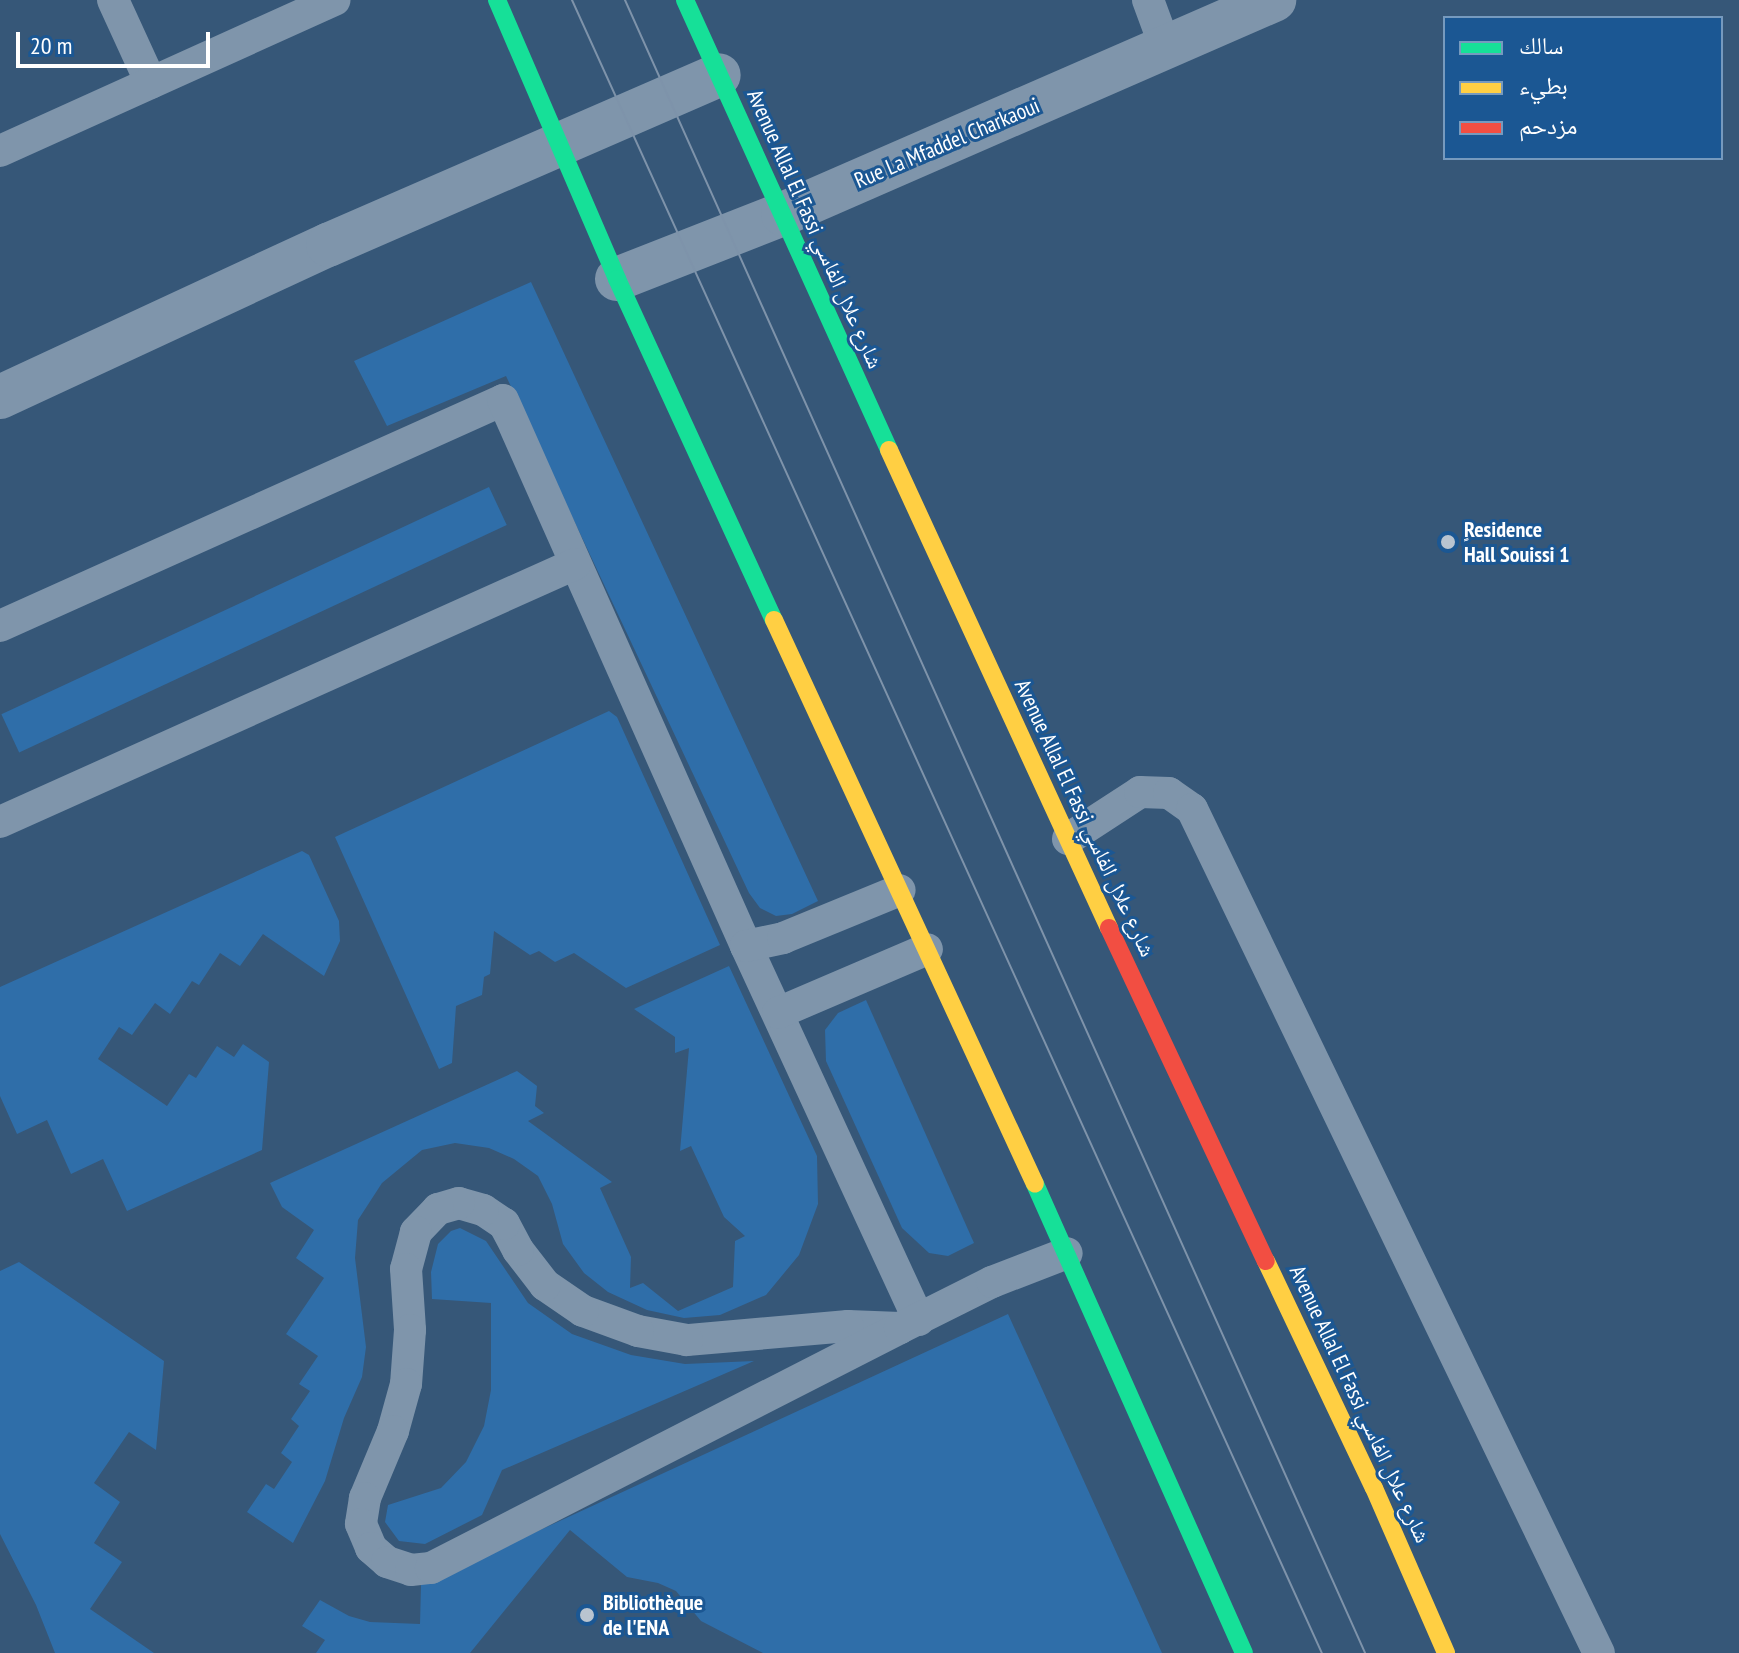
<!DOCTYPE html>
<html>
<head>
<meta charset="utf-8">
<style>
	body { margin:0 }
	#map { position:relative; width:1739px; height:1653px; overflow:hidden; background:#365778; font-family:"PT Sans Narrow","Noto Naskh Arabic",sans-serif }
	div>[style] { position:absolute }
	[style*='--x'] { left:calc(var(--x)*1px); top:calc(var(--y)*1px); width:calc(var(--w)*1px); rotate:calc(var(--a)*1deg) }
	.green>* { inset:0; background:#2f6ea9; transform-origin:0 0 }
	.lane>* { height:32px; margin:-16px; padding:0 16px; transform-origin:16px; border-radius:16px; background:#7f95ab }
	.street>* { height:44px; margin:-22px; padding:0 22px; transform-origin:22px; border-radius:22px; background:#7f95ab }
	.fast>* { height:18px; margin:-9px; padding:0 9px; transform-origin:9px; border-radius:9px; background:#16e098 }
	.slow>* { height:18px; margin:-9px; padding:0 9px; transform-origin:9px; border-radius:9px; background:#ffcf43 }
	.jam>* { height:18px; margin:-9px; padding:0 9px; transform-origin:9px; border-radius:9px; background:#f24e42 }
	.tram>* { height:2px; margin:-1px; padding:0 1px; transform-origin:1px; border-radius:1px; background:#7e93aa }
	.dots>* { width:22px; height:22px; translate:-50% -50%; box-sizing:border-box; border:4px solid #1b5793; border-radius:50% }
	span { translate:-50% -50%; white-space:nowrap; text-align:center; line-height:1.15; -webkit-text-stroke:6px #1b5793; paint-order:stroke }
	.street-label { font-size:22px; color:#fff }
	.poi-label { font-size:22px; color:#fff; font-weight:700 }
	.left { translate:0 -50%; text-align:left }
	.legend { position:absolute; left:1443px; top:16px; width:280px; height:144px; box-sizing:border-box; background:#1b5793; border:2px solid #769abe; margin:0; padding:10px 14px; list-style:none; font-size:24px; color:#fff }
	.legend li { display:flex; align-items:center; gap:16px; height:40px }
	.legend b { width:40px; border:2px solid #769abe }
	.scale { position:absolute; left:16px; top:32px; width:194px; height:36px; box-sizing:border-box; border:4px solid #fff; border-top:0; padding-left:10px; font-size:24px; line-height:28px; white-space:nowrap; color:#fff; -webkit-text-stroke:6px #1b5793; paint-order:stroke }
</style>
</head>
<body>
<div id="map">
	<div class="green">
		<i style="clip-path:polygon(531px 282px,818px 901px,792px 914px,776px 916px,760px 908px,749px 893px,506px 376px,387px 426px,354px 361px)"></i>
		<i style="left:489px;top:487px;width:42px;height:538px;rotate:65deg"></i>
		<i style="clip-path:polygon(609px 711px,617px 717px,720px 945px,626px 988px,574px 953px,555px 962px,539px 951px,530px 955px,494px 931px,490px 974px,484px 977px,482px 995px,456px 1006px,452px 1063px,439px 1069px,335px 837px)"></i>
		<i style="clip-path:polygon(302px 851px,309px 855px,339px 921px,340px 941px,324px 976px,263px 934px,240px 966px,220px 953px,199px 985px,192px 981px,170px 1014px,155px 1003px,132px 1035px,119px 1027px,98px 1059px,167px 1106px,189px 1074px,196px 1078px,217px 1046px,234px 1057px,243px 1044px,269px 1062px,262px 1150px,127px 1211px,103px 1159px,71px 1174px,47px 1120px,17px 1134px,0 1096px,0 987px)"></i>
		<i style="clip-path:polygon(729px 966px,817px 1156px,818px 1204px,799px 1255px,766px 1295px,720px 1315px,684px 1318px,647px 1310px,608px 1292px,584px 1273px,563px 1244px,552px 1204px,538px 1176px,514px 1159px,489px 1148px,455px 1143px,422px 1150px,382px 1183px,358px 1220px,355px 1258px,366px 1347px,362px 1377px,344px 1418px,325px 1481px,293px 1543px,247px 1512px,266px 1484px,274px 1489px,292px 1462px,281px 1453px,299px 1426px,291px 1419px,310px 1391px,299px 1384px,318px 1356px,286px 1334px,324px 1278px,296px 1258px,314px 1230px,282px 1207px,270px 1183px,517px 1071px,537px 1086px,535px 1106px,544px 1113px,528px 1121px,612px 1182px,600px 1188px,631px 1257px,630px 1288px,643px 1283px,678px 1311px,733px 1287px,735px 1241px,745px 1236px,724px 1217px,691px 1146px,680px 1151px,689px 1048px,675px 1053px,675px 1037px,634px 1009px)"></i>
		<i style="clip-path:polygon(866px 1000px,974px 1243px,948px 1256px,929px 1253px,902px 1228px,826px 1061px,825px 1030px,838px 1013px)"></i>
		<i style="clip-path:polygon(460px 1228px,486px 1241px,528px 1303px,572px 1334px,631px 1355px,685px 1364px,754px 1361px,502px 1470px,482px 1515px,425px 1544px,399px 1541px,385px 1522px,388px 1505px,441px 1488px,466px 1462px,484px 1426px,491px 1390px,491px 1303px,432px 1299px,431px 1272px,438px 1244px,451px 1231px)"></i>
		<i style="clip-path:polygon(19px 1262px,164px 1361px,156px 1450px,129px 1432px,94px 1483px,120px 1502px,94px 1543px,122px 1562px,90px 1609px,154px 1653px,55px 1653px,36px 1605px,0 1534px,0 1271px)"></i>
		<i style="clip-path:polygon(1008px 1314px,1162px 1653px,763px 1653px,701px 1621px,676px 1591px,658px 1583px,627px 1577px,570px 1530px,470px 1653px,316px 1653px,325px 1640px,302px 1626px,320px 1600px,349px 1616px,370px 1622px,420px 1624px,421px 1585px)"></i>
	</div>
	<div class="lane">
		<i style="--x:113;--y:0;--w:91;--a:65.4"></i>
		<i style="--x:1148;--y:0;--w:52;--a:69.8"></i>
		<i style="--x:0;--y:151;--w:367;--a:-24.3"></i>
		<i style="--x:0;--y:626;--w:551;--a:-24.19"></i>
		<i style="--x:503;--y:400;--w:598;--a:66.01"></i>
		<i style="--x:746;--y:946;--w:412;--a:65.2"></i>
		<i style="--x:0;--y:822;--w:630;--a:-24.17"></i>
		<i style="--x:1068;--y:839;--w:86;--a:-33.1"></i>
		<i style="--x:1140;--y:792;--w:29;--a:2"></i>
		<i style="--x:1169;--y:793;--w:28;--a:35"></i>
		<i style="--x:1192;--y:809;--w:937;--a:64.26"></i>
		<i style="--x:746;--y:946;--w:38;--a:-12"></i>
		<i style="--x:783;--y:938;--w:126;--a:-22.3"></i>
		<i style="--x:778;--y:1013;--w:162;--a:-23.2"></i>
		<i style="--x:900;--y:1328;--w:52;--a:-177.8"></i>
		<i style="--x:848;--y:1326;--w:162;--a:175"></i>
		<i style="--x:687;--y:1340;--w:50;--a:-169.6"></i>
		<i style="--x:638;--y:1331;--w:59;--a:-160"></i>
		<i style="--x:583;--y:1311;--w:46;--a:-145.6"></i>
		<i style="--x:545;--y:1285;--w:44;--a:-127.6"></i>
		<i style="--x:518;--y:1250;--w:30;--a:-118"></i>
		<i style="--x:504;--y:1224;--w:25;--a:-146"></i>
		<i style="--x:483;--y:1210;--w:25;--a:-164"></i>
		<i style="--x:459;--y:1203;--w:22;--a:164"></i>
		<i style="--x:438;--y:1209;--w:32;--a:134"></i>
		<i style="--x:416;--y:1232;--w:38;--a:105"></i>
		<i style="--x:406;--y:1269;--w:61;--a:86.2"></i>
		<i style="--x:410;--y:1330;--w:54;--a:94.2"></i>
		<i style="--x:406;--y:1384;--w:49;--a:105.5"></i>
		<i style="--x:393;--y:1431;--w:73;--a:112.7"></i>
		<i style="--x:365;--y:1498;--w:26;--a:99"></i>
		<i style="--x:361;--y:1524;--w:26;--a:67"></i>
		<i style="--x:371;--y:1548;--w:21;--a:41"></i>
		<i style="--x:387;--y:1562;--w:25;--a:18"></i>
		<i style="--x:411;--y:1570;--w:20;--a:-6"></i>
		<i style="--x:431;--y:1568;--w:527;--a:-27.1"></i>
		<i style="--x:900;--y:1328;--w:103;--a:-26.6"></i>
		<i style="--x:992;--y:1282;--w:80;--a:-21.1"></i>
	</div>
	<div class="street">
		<i style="--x:617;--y:279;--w:178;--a:-21.4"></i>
		<i style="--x:783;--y:214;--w:536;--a:-23.55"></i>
		<i style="--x:0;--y:397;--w:362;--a:-24.9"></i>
		<i style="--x:328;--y:245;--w:426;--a:-23.5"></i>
	</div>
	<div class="fast">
		<i style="--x:497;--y:0;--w:304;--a:66.7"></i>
		<i style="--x:617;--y:279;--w:375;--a:65.3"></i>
		<i style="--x:685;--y:0;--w:494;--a:65.6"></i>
		<i style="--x:1035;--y:1184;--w:513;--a:65.98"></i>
	</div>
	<div class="slow">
		<i style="--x:889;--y:450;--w:526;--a:65.29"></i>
		<i style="--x:774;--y:620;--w:621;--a:65.17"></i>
		<i style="--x:1266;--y:1261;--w:251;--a:64.6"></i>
		<i style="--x:1374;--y:1488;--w:180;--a:66.4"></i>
	</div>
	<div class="jam">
		<i style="--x:1109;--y:928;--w:368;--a:64.8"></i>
	</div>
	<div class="tram">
		<i style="--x:572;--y:0;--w:1815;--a:65.6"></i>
		<i style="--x:625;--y:0;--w:1811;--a:65.88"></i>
	</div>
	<div class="dots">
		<i style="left:1448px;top:542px;background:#b9c4d0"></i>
		<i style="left:587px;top:1615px;background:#b9c4d0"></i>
	</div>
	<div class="street-label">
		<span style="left:947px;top:143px;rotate:-23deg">Rue La Mfaddel Charkaoui</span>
		<span style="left:815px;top:229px;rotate:66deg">Avenue Allal El Fassi شارع علال الفاسي</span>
		<span style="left:1085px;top:818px;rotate:65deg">Avenue Allal El Fassi شارع علال الفاسي</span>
		<span style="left:1360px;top:1404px;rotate:65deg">Avenue Allal El Fassi شارع علال الفاسي</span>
	</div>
	<div class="poi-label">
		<span class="left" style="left:1464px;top:542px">ٍResidence<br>Hall Souissi 1</span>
		<span class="left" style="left:603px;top:1615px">Bibliothèque<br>de l'ENA</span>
	</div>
	<ul class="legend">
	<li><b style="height:10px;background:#16e098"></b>سالك</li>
	<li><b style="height:10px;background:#ffcf43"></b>بطيء</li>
	<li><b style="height:10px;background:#f24e42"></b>مزدحم</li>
	</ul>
	<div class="scale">20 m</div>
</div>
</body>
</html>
